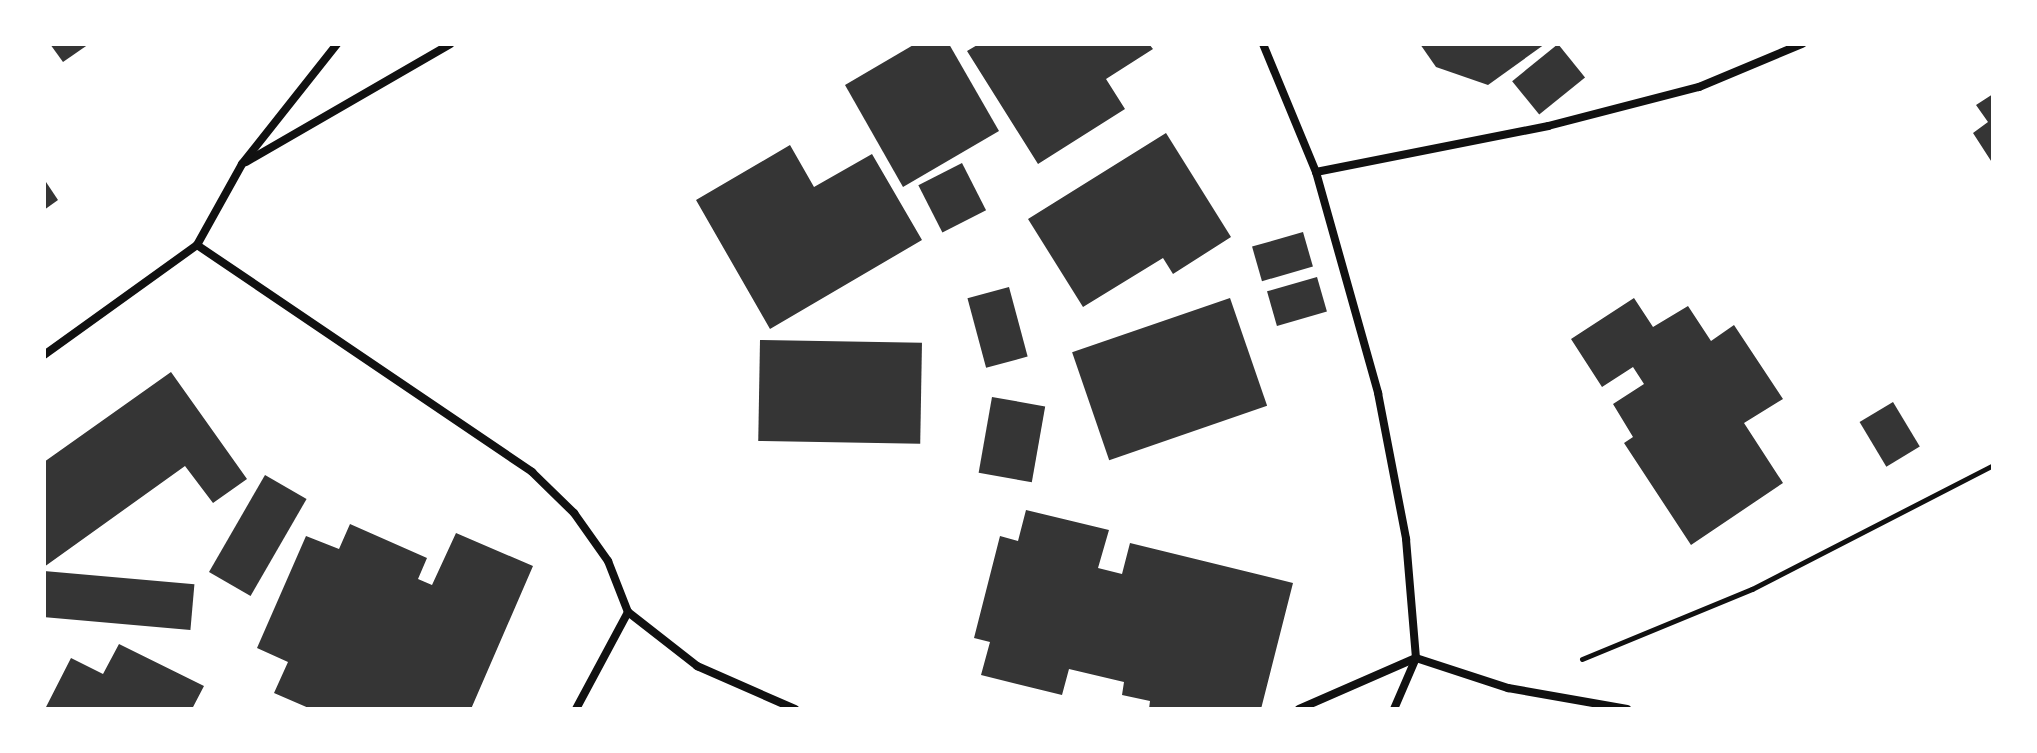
<!DOCTYPE html>
<html>
<head>
<meta charset="utf-8">
<style>
	body { margin:0 }
	#map { position:relative; width:2037px; height:753px; overflow:hidden; background:#fff; font-family:Manrope,sans-serif }
	div>[style] { position:absolute }
	[style*='--x'] { left:calc(var(--x)*1px); top:calc(var(--y)*1px); width:calc(var(--w)*1px); rotate:calc(var(--a)*1deg) }
	.building>* { inset:0; background:#353535; transform-origin:0 0 }
	.path>* { height:5px; margin:-2.5px; padding:0 2.5px; transform-origin:2.5px; border-radius:2.5px; background:#111 }
	.minor>* { height:8px; margin:-4px; padding:0 4px; transform-origin:4px; border-radius:4px; background:#111 }
	span { translate:-50% -50%; white-space:nowrap; text-align:center; line-height:1.15; -webkit-text-stroke:6px #fff; paint-order:stroke }
	.frame { position:absolute; inset:0; border:46px solid #fff; pointer-events:none }
</style>
</head>
<body>
<div id="map">
	<div class="building">
		<i style="clip-path:polygon(50px 44px,89px 44px,63px 62px)"></i>
		<i style="clip-path:polygon(915px 44px,949px 44px,999px 131px,903px 187px,845px 85px)"></i>
		<i style="clip-path:polygon(979px 44px,1149px 44px,1153px 49px,1106px 79px,1125px 109px,1038px 164px,967px 51px)"></i>
		<i style="clip-path:polygon(1420px 44px,1545px 44px,1488px 85px,1436px 67px)"></i>
		<i style="left:1558px;top:44px;width:43px;height:59px;rotate:51deg"></i>
		<i style="clip-path:polygon(1993px 94px,1993px 164px,1973px 133px,1988px 122px,1976px 105px)"></i>
		<i style="clip-path:polygon(1166px 133px,1231px 237px,1173px 274px,1163px 258px,1083px 307px,1028px 219px)"></i>
		<i style="clip-path:polygon(790px 145px,814px 187px,872px 154px,922px 240px,770px 329px,696px 200px)"></i>
		<i style="left:962px;top:163px;width:53px;height:49px;rotate:63deg"></i>
		<i style="clip-path:polygon(44px 179px,58px 200px,44px 210px)"></i>
		<i style="left:1303px;top:232px;width:36px;height:53px;rotate:74deg"></i>
		<i style="left:1317px;top:277px;width:36px;height:52px;rotate:74deg"></i>
		<i style="left:1009px;top:287px;width:72px;height:43px;rotate:75deg"></i>
		<i style="left:1230px;top:298px;width:114px;height:167px;rotate:71deg"></i>
		<i style="clip-path:polygon(1634px 298px,1653px 327px,1688px 306px,1711px 341px,1734px 325px,1783px 399px,1744px 423px,1783px 483px,1691px 545px,1624px 443px,1633px 437px,1613px 404px,1644px 384px,1633px 367px,1602px 387px,1571px 339px)"></i>
		<i style="left:760px;top:340px;width:162px;height:101px;rotate:1deg"></i>
		<i style="clip-path:polygon(171px 372px,247px 479px,213px 503px,185px 466px,44px 567px,44px 462px)"></i>
		<i style="left:992px;top:397px;width:54px;height:77px;rotate:10deg"></i>
		<i style="left:1893px;top:402px;width:52px;height:39px;rotate:59deg"></i>
		<i style="left:265px;top:475px;width:48px;height:112px;rotate:30deg"></i>
		<i style="clip-path:polygon(1026px 510px,1109px 530px,1098px 568px,1122px 574px,1130px 543px,1293px 583px,1261px 709px,1149px 709px,1150px 701px,1122px 695px,1124px 682px,1069px 669px,1062px 695px,981px 675px,990px 642px,974px 638px,1000px 536px,1018px 541px)"></i>
		<i style="clip-path:polygon(350px 524px,427px 558px,418px 579px,432px 585px,456px 533px,533px 566px,471px 709px,311px 709px,274px 693px,288px 662px,257px 648px,306px 536px,339px 549px)"></i>
		<i style="left:44px;top:571px;width:151px;height:46px;rotate:5deg"></i>
		<i style="clip-path:polygon(119px 644px,204px 686px,192px 709px,45px 709px,71px 658px,103px 674px)"></i>
	</div>
	<div class="path">
		<i style="--x:1582;--y:659;--w:184;--a:-22.4"></i>
		<i style="--x:1752;--y:589;--w:271;--a:-27.2"></i>
	</div>
	<div class="minor">
		<i style="--x:1263;--y:44;--w:139;--a:67.5"></i>
		<i style="--x:1316;--y:172;--w:230;--a:74.3"></i>
		<i style="--x:1378;--y:393;--w:149;--a:79.1"></i>
		<i style="--x:1406;--y:539;--w:119;--a:85.2"></i>
		<i style="--x:1416;--y:658;--w:56;--a:113.3"></i>
		<i style="--x:246;--y:162;--w:236;--a:-30"></i>
		<i style="--x:1316;--y:172;--w:237;--a:-11.2"></i>
		<i style="--x:1548;--y:126;--w:156;--a:-14.5"></i>
		<i style="--x:1699;--y:87;--w:112;--a:-22.7"></i>
		<i style="--x:197;--y:245;--w:405;--a:34.1"></i>
		<i style="--x:532;--y:472;--w:59;--a:44.3"></i>
		<i style="--x:574;--y:513;--w:59;--a:54.7"></i>
		<i style="--x:608;--y:561;--w:55;--a:68.6"></i>
		<i style="--x:628;--y:612;--w:88;--a:38"></i>
		<i style="--x:697;--y:666;--w:107;--a:23.7"></i>
		<i style="--x:44;--y:355;--w:188;--a:-35.7"></i>
		<i style="--x:197;--y:245;--w:93;--a:-60.9"></i>
		<i style="--x:242;--y:164;--w:153;--a:-51.6"></i>
		<i style="--x:576;--y:709;--w:110;--a:-61.8"></i>
		<i style="--x:1299;--y:709;--w:128;--a:-23.6"></i>
		<i style="--x:1416;--y:658;--w:97;--a:18.1"></i>
		<i style="--x:1508;--y:688;--w:121;--a:10"></i>
	</div>
	<div class="frame"></div>
</div>
</body>
</html>
